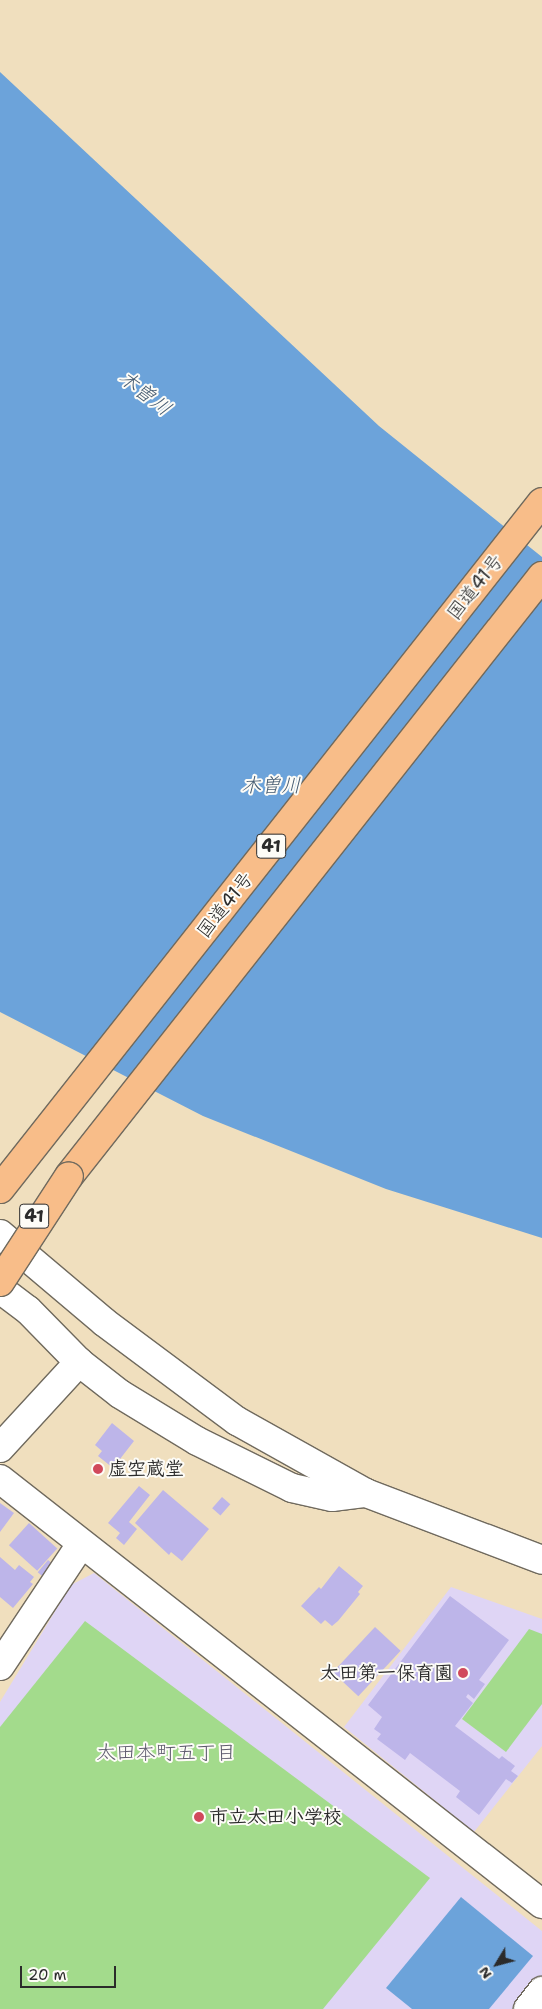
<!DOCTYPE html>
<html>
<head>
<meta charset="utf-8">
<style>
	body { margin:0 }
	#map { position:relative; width:542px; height:2009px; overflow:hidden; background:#f0dfbe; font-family:"Shantell Sans","Klee One",sans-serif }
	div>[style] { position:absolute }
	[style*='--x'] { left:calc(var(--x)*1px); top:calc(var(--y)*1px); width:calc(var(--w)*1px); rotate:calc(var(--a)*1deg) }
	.built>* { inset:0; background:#dfd5f5 }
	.green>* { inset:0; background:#a3db8c }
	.water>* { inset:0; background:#6ca3da }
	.building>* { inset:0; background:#bdb5e9; transform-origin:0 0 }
	.roads { filter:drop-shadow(1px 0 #706a5e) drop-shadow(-1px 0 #706a5e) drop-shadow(0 1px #706a5e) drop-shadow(0 -1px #706a5e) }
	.minor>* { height:28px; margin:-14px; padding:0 14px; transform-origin:14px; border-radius:14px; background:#fff }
	.trunk>* { height:28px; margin:-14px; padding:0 14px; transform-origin:14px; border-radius:14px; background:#f8bd89 }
	.bridges { filter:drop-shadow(1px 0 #706a5e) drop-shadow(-1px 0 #706a5e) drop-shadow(0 1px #706a5e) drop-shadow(0 -1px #706a5e) }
	.trunk-bridge>* { height:28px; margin:-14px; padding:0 14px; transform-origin:14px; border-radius:14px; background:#f8bd89 }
	.dots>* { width:14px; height:14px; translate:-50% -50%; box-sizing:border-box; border:2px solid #fdfcf7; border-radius:50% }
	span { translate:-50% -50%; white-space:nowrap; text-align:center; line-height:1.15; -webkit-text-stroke:4px #fdfcf7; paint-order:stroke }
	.shield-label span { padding:1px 4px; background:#fdfcf7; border:1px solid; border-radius:4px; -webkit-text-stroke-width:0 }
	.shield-label { font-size:18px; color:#2b2b2b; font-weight:700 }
	.street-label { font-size:19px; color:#2b2b2b }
	.poi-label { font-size:19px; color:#2b2b2b; font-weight:700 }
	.left { translate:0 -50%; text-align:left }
	.right { translate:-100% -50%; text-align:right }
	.water-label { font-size:20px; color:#455b71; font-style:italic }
	.neighbourhood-label { font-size:20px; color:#5e5b6e }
	.north { position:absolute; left:472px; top:1939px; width:50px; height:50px; -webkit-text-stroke:4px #fdfcf7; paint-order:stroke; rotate:233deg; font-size:14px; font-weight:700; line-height:20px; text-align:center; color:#2b2b2b }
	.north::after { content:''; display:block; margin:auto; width:18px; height:22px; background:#2b2b2b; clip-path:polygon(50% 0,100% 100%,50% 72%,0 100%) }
	.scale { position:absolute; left:20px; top:1966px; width:96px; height:22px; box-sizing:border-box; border:2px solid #2b2b2b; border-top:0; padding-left:6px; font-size:15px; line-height:18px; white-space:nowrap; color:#2b2b2b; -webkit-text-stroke:4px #fdfcf7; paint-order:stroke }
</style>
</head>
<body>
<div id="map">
	<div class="built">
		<i style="clip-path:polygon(94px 1573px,542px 1931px,542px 1981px,519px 2009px,0 2009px,0 1702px,71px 1585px)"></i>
		<i style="clip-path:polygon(451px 1587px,542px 1619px,542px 1746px,474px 1832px,344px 1727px)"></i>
	</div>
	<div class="green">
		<i style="clip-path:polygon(85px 1621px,430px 1878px,323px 2009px,0 2009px,0 1727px)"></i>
		<i style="clip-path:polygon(529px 1629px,542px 1634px,542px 1704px,506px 1752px,462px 1719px)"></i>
	</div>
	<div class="water">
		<i style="clip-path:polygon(0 72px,379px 426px,542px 557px,542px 1238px,386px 1189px,203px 1116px,0 1012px)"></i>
		<i style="clip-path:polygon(461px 1897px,533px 1956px,489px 2009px,412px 2009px,386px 1988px)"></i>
	</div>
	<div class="building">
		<i style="clip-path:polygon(112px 1423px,134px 1441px,113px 1468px,98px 1456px,102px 1451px,95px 1445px)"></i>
		<i style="clip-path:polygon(139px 1486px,150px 1495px,129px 1522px,137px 1529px,124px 1545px,116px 1538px,120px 1533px,108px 1523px)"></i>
		<i style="clip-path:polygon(163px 1490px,209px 1529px,182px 1561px,171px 1552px,169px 1555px,135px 1523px)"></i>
		<i style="left:222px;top:1497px;width:11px;height:15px;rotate:41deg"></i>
		<i style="clip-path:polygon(0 1503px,14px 1513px,0 1532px)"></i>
		<i style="left:29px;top:1523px;width:38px;height:30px;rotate:42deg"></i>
		<i style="clip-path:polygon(0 1557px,15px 1570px,19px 1565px,34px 1577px,30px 1582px,33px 1584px,13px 1608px,0 1597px)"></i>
		<i style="left:48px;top:1560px;width:8px;height:16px;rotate:40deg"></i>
		<i style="clip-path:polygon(339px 1566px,363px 1586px,358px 1592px,360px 1594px,338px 1621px,332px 1626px,325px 1620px,321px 1624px,301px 1606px,319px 1587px,321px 1589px)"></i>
		<i style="clip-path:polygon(450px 1596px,509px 1640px,479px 1680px,485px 1684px,474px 1699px,468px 1694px,466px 1697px,473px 1703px,455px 1726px,499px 1759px,502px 1756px,515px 1766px,511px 1771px,518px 1776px,512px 1783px,506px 1779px,479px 1815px,456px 1797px,460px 1791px,410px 1753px,405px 1760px,377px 1739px,381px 1734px,374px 1729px,382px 1717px,368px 1705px)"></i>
		<i style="left:375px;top:1627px;width:35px;height:62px;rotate:43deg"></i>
	</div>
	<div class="roads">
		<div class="minor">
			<i style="--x:0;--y:1234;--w:136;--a:40.2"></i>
			<i style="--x:104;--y:1322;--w:166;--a:36.7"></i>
			<i style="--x:237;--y:1421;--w:148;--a:29.2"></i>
			<i style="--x:366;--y:1493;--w:188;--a:20.8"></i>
			<i style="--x:0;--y:1289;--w:35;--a:37"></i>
			<i style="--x:28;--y:1310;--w:73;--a:45.6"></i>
			<i style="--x:79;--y:1362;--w:52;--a:38"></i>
			<i style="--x:120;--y:1394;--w:90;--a:31.4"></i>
			<i style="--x:197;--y:1441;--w:106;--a:26.3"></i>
			<i style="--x:292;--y:1488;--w:41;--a:12.7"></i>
			<i style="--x:332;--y:1497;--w:34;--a:-7"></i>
			<i style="--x:0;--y:1448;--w:117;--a:-47.4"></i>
			<i style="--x:0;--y:1479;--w:689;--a:38.1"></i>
			<i style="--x:0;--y:1666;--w:146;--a:-56.4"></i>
			<i style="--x:528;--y:2009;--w:23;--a:-52"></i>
		</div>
		<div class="trunk">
			<i style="--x:69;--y:1176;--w:764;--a:-51.75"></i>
			<i style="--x:0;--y:1189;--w:875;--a:-51.73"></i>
		</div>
	</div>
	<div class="bridges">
		<div class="trunk-bridge">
			<i style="--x:0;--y:1282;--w:126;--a:-56.9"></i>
		</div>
	</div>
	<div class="dots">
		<i style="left:98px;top:1469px;background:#d1495b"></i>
		<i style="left:463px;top:1673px;background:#d1495b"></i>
		<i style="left:199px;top:1817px;background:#d1495b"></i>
	</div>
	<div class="shield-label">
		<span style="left:271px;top:846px">41</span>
		<span style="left:34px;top:1216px">41</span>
	</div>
	<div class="street-label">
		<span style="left:475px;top:587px;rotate:-52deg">国道41号</span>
		<span style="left:225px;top:905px;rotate:-52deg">国道41号</span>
	</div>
	<div class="poi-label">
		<span class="left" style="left:108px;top:1469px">虚空蔵堂</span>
		<span class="right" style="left:453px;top:1673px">太田第一保育園</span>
		<span class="left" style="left:209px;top:1817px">市立太田小学校</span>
	</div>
	<div class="water-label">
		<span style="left:145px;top:393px;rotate:38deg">木曽川</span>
		<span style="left:271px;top:785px">木曽川</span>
	</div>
	<div class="neighbourhood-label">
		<span style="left:166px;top:1752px">太田本町五丁目</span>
	</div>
	<div class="north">N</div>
	<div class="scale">20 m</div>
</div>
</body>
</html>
